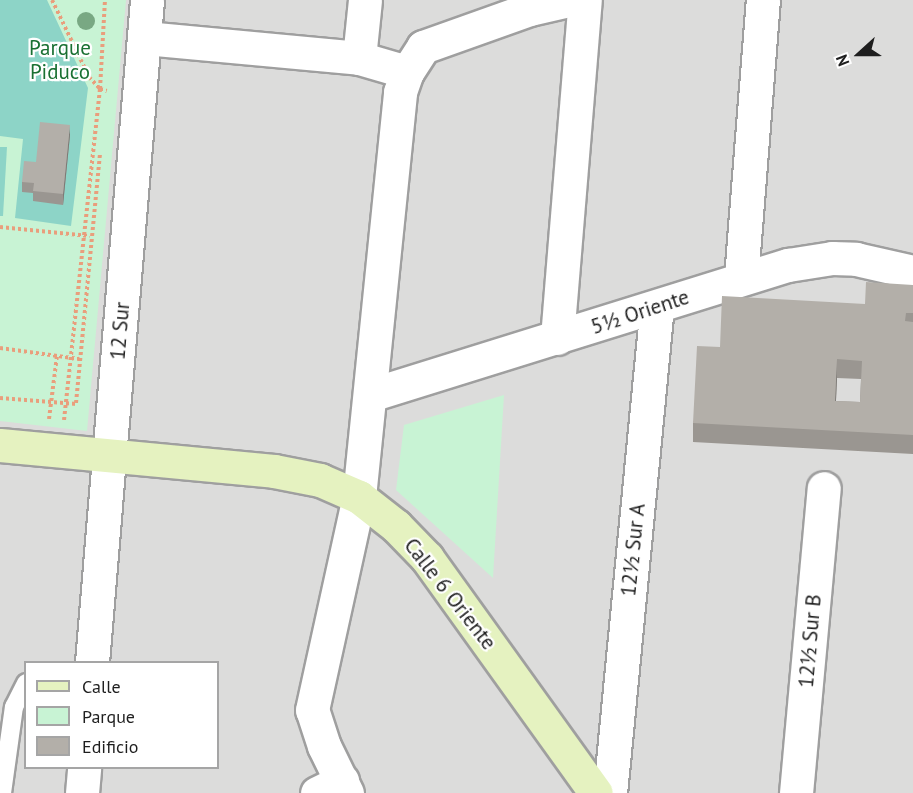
<!DOCTYPE html>
<html>
<head>
<meta charset="utf-8">
<style>
	body { margin:0 }
	#map { position:relative; width:913px; height:793px; overflow:hidden; background:#eeede6; font-family:"PT Sans",sans-serif }
	div>[style] { position:absolute }
	[style*='--x'] { left:calc(var(--x)*1px); top:calc(var(--y)*1px); width:calc(var(--w)*1px); rotate:calc(var(--a)*1deg) }
	.residential>* { inset:0; background:#dcdcdb }
	.park>* { inset:0; background:#c8f3d4 }
	.pitch>* { inset:0; background:#8dd4c7 }
	.path>* { height:4px; margin-top:-2px; transform-origin:0; background:repeating-linear-gradient(90deg,#e99e7c 0 3px,transparent 0 6px) }
	.roads { filter:drop-shadow(2px 0 #9f9f9f) drop-shadow(-2px 0 #9f9f9f) drop-shadow(0 2px #9f9f9f) drop-shadow(0 -2px #9f9f9f) }
	.lane>* { height:18px; margin:-9px; padding:0 9px; transform-origin:9px; border-radius:9px; background:#fff }
	.street>* { height:33px; margin:-16.5px; padding:0 16.5px; transform-origin:16.5px; border-radius:16.5px; background:#fff }
	.secondary>* { height:33px; margin:-16.5px; padding:0 16.5px; transform-origin:16.5px; border-radius:16.5px; background:#e5f2c0 }
	.trees>* { width:18px; height:18px; margin:-9px; border-radius:50%; background:#79a883 }
	.wall>* { inset:0; background:#9a9691 }
	.shaded-wall>* { inset:0; background:#7d7a76 }
	.building>* { inset:0; background:#b3afa9 }
	span { translate:-50% -50%; white-space:nowrap; text-align:center; line-height:1.15; -webkit-text-stroke:4.5px #fff; paint-order:stroke }
	.park-label { font-size:21px; color:#197032 }
	.street-label { font-size:21px; color:#1e1e1e }
	.legend { position:absolute; left:24px; top:661px; width:195px; height:108px; box-sizing:border-box; background:#fff; border:2px solid #a5a5a5; margin:0; padding:8px 10px; list-style:none; font-size:18px; color:#1e1e1e }
	.legend li { display:flex; align-items:center; gap:12px; height:30px }
	.legend b { width:30px; border:2px solid #a5a5a5 }
	.north { position:absolute; left:829px; top:24px; width:60px; height:60px; -webkit-text-stroke:4px #fff; paint-order:stroke; rotate:249deg; font-size:16px; font-weight:700; line-height:24px; text-align:center; color:#1e1e1e }
	.north::after { content:''; display:block; margin:auto; width:21px; height:27px; background:#1e1e1e; clip-path:polygon(50% 0,100% 100%,50% 72%,0 100%) }
</style>
</head>
<body>
<div id="map">
	<div class="residential">
		<i style="clip-path:polygon(evenodd,0 0,913px 0,913px 793px,0 793px,0 0,26px 662px,218px 662px,218px 768px,26px 768px,26px 662px)"></i>
	</div>
	<div class="park">
		<i style="clip-path:polygon(0 0,126px 0,87px 431px,0 421px)"></i>
		<i style="clip-path:polygon(504px 395px,493px 578px,396px 490px,404px 425px)"></i>
	</div>
	<div class="pitch">
		<i style="clip-path:polygon(0 0,47px 0,88px 88px,71px 226px,15px 218px,23px 139px,0 136px)"></i>
		<i style="clip-path:polygon(0 147px,7px 147px,3px 216px,0 216px)"></i>
	</div>
	<div class="path">
		<i style="--x:52;--y:0;--w:85;--a:64.3"></i>
		<i style="--x:89;--y:77;--w:16;--a:47"></i>
		<i style="--x:100;--y:89;--w:7;--a:16"></i>
		<i style="--x:0;--y:227;--w:90;--a:5.7"></i>
		<i style="--x:0;--y:348;--w:80;--a:7.9"></i>
		<i style="--x:0;--y:398;--w:77;--a:4.5"></i>
		<i style="--x:76;--y:403;--w:251;--a:-84.5"></i>
		<i style="--x:49;--y:419;--w:64;--a:-82.8"></i>
		<i style="--x:64;--y:420;--w:333;--a:-83.8"></i>
		<i style="--x:100;--y:89;--w:89;--a:-86.8"></i>
	</div>
	<div class="roads">
		<div class="lane">
			<i style="--x:2;--y:793;--w:87;--a:-82.1"></i>
			<i style="--x:14;--y:707;--w:27;--a:-63"></i>
		</div>
		<div class="street">
			<i style="--x:145;--y:38;--w:215;--a:5.3"></i>
			<i style="--x:359;--y:58;--w:50;--a:16.3"></i>
			<i style="--x:359;--y:58;--w:58;--a:-84.1"></i>
			<i style="--x:741;--y:278;--w:279;--a:-85.5"></i>
			<i style="--x:557;--y:338;--w:339;--a:-85.3"></i>
			<i style="--x:370;--y:395;--w:438;--a:-17.3"></i>
			<i style="--x:788;--y:265;--w:45;--a:-9"></i>
			<i style="--x:832;--y:258;--w:24;--a:2"></i>
			<i style="--x:856;--y:259;--w:58;--a:12.8"></i>
			<i style="--x:92;--y:662;--w:664;--a:-85.25"></i>
			<i style="--x:82;--y:793;--w:25;--a:-85"></i>
			<i style="--x:317;--y:793;--w:28;--a:-26"></i>
			<i style="--x:347;--y:793;--w:52;--a:-116.1"></i>
			<i style="--x:324;--y:746;--w:38;--a:-108"></i>
			<i style="--x:312;--y:710;--w:218;--a:-77.6"></i>
			<i style="--x:359;--y:497;--w:407;--a:-84.2"></i>
			<i style="--x:400;--y:92;--w:21;--a:-71"></i>
			<i style="--x:407;--y:72;--w:30;--a:-57"></i>
			<i style="--x:423;--y:47;--w:114;--a:-19.6"></i>
			<i style="--x:530;--y:9;--w:39;--a:-13"></i>
			<i style="--x:610;--y:793;--w:488;--a:-84.5"></i>
			<i style="--x:796;--y:793;--w:306;--a:-84.8"></i>
		</div>
		<div class="secondary">
			<i style="--x:0;--y:445;--w:275;--a:5.4"></i>
			<i style="--x:274;--y:471;--w:47;--a:11.1"></i>
			<i style="--x:320;--y:480;--w:43;--a:23.6"></i>
			<i style="--x:359;--y:497;--w:47;--a:38.1"></i>
			<i style="--x:396;--y:526;--w:45;--a:45.9"></i>
			<i style="--x:427;--y:558;--w:289;--a:54.3"></i>
		</div>
	</div>
	<div class="trees">
		<i style="left:86px;top:21px"></i>
	</div>
	<div class="wall">
		<i style="clip-path:polygon(70px 135px,63px 205px,33px 201px,33px 193px,22px 192px,22px 182px,36px 162px)"></i>
		<i style="clip-path:polygon(evenodd,913px 285px,913px 454px,693px 442px,693px 423px,720px 347px,865px 304px,913px 285px,837px 378px,861px 379px,860px 402px,836px 401px,837px 378px)"></i>
	</div>
	<div class="shaded-wall">
		<i style="clip-path:polygon(70px 125px,70px 135px,63px 205px,63px 194px)"></i>
		<i style="clip-path:polygon(837px 359px,837px 378px,835px 420px,835px 401px)"></i>
	</div>
	<div class="building">
		<i style="clip-path:polygon(40px 122px,70px 125px,63px 194px,33px 191px,34px 183px,22px 182px,24px 161px,36px 162px)"></i>
		<i style="clip-path:polygon(evenodd,866px 282px,913px 285px,913px 313px,906px 313px,905px 321px,913px 322px,913px 435px,693px 423px,697px 346px,720px 347px,722px 296px,865px 304px,866px 282px,837px 359px,862px 361px,860px 402px,835px 401px,837px 359px)"></i>
	</div>
	<div class="park-label">
		<span style="left:60px;top:60px">Parque<br>Piduco</span>
	</div>
	<div class="street-label">
		<span style="left:640px;top:312px;rotate:-18deg">5½ Oriente</span>
		<span style="left:120px;top:331px;rotate:-85deg">12 Sur</span>
		<span style="left:633px;top:550px;rotate:-84deg">12½ Sur A</span>
		<span style="left:450px;top:594px;rotate:52deg">Calle 6 Oriente</span>
		<span style="left:810px;top:641px;rotate:-85deg">12½ Sur B</span>
	</div>
	<ul class="legend">
	<li><b style="height:8px;background:#e5f2c0"></b>Calle</li>
	<li><b style="height:16px;background:#c8f3d4"></b>Parque</li>
	<li><b style="height:16px;background:#b3afa9"></b>Edificio</li>
	</ul>
	<div class="north">N</div>
</div>
</body>
</html>
